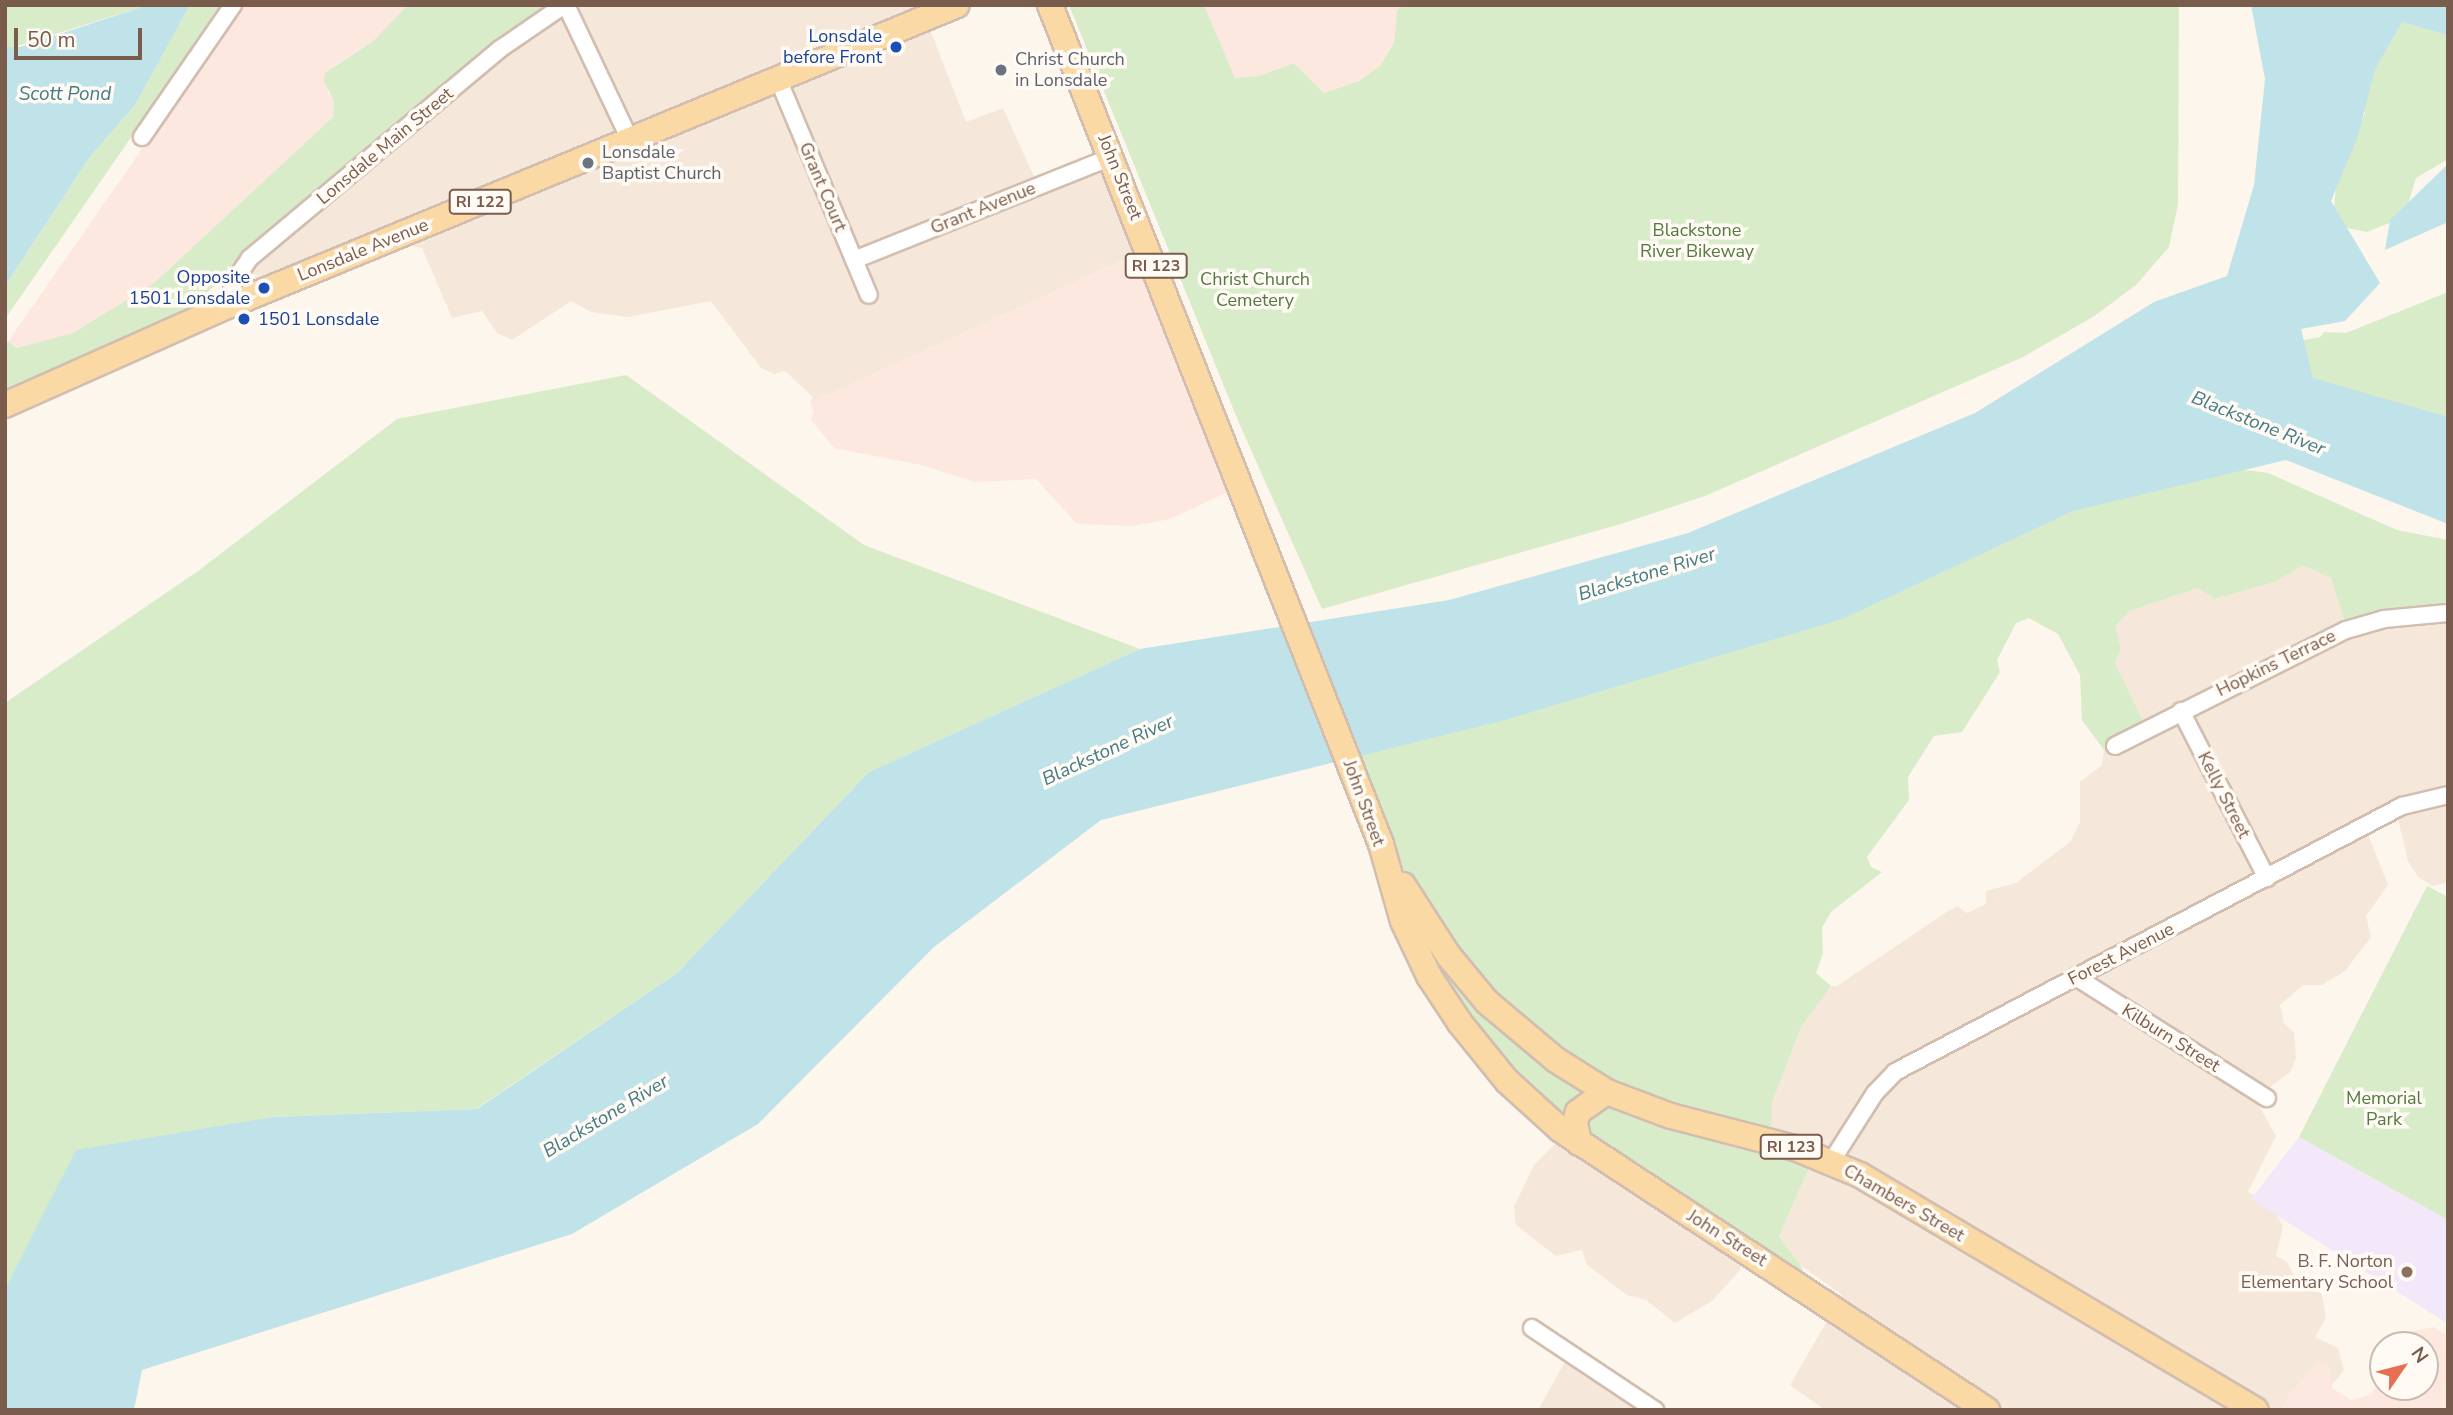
<!DOCTYPE html>
<html>
<head>
<meta charset="utf-8">
<style>
	body { margin:0 }
	#map { position:relative; width:2453px; height:1415px; overflow:hidden; background:#fdf6ec; font-family:"Nunito Sans",sans-serif }
	div>[style] { position:absolute }
	[style*='--x'] { left:calc(var(--x)*1px); top:calc(var(--y)*1px); width:calc(var(--w)*1px); rotate:calc(var(--a)*1deg) }
	.residential>* { inset:0; background:#f5e8da }
	.commercial>* { inset:0; background:#fde8e0 }
	.education>* { inset:0; background:#f3e8fa }
	.green>* { inset:0; background:#d8ecc9 }
	.water>* { inset:0; background:#bfe3e8 }
	.roads { filter:drop-shadow(2px 0 #d1beb0) drop-shadow(-2px 0 #d1beb0) drop-shadow(0 2px #d1beb0) drop-shadow(0 -2px #d1beb0) }
	.street>* { height:16px; margin:-8px; padding:0 8px; transform-origin:8px; border-radius:8px; background:#fff }
	.primary>* { height:24px; margin:-12px; padding:0 12px; transform-origin:12px; border-radius:12px; background:#fbd9a5 }
	.dots>* { width:19px; height:19px; translate:-50% -50%; box-sizing:border-box; border:4px solid #fffaf3; border-radius:50% }
	span { translate:-50% -50%; white-space:nowrap; text-align:center; line-height:1.15; -webkit-text-stroke:7px #fffaf3; paint-order:stroke }
	.shield-label span { padding:2px 5px; background:#fffaf3; border:2px solid; border-radius:5px; -webkit-text-stroke-width:0 }
	.shield-label { font-size:16px; color:#7a5c4d; font-weight:700 }
	.transit-label { font-size:18px; color:#164399 }
	.right { translate:-100% -50%; text-align:right }
	.left { translate:0 -50%; text-align:left }
	.worship-label { font-size:18px; color:#5b616d }
	.street-label { font-size:18px; color:#7a5c4d }
	.park-label { font-size:18px; color:#537a41 }
	.education-label { font-size:18px; color:#785e54 }
	.water-label { font-size:19px; color:#437c86; font-style:italic }
	.frame { position:absolute; inset:0; border:7px solid #7a5c4d; pointer-events:none }
	.north { position:absolute; left:2369px; top:1331px; width:70px; height:70px; box-sizing:border-box; background:#fffaf3; border:2px solid #cabbb1; border-radius:50%; rotate:55deg; font-size:19px; font-weight:700; line-height:28px; text-align:center; color:#7a5c4d }
	.north::after { content:''; display:block; margin:auto; width:24px; height:32px; background:#e76f51; clip-path:polygon(50% 0,100% 100%,50% 72%,0 100%) }
	.scale { position:absolute; left:14px; top:28px; width:128px; height:32px; box-sizing:border-box; border:4px solid #7a5c4d; border-top:0; padding-left:9px; font-size:21px; line-height:24px; white-space:nowrap; color:#7a5c4d; -webkit-text-stroke:5px #fffaf3; paint-order:stroke }
</style>
</head>
<body>
<div id="map">
	<div class="residential">
		<i style="clip-path:polygon(551px 5px,913px 5px,931px 32px,966px 122px,1003px 108px,1039px 188px,1109px 162px,1145px 250px,810px 403px,813px 397px,785px 371px,774px 374px,761px 368px,711px 301px,628px 317px,591px 312px,571px 301px,512px 340px,497px 333px,482px 311px,452px 318px,422px 248px,397px 244px,227px 303px,244px 263px,233px 267px)"></i>
		<i style="clip-path:polygon(2303px 564px,2331px 578px,2342px 600px,2448px 614px,2448px 882px,2433px 886px,2418px 877px,2408px 861px,2397px 815px,2367px 832px,2388px 885px,2366px 916px,2371px 937px,2345px 971px,2322px 985px,2303px 985px,2280px 1005px,2284px 1023px,2294px 1033px,2296px 1058px,2290px 1072px,2258px 1097px,2257px 1103px,2276px 1136px,2248px 1192px,2271px 1205px,2283px 1226px,2276px 1256px,2287px 1262px,2297px 1281px,2322px 1294px,2326px 1318px,2315px 1337px,2338px 1348px,2344px 1370px,2331px 1386px,2329px 1367px,2290px 1393px,2282px 1410px,1825px 1410px,1790px 1385px,1842px 1295px,1798px 1263px,1779px 1236px,1813px 1159px,1771px 1139px,1772px 1103px,1801px 1027px,1831px 986px,1837px 986px,1948px 911px,1957px 906px,1967px 913px,1986px 904px,1986px 891px,2016px 883px,2070px 842px,2080px 822px,2080px 782px,2102px 765px,2104px 750px,2145px 725px,2115px 663px,2121px 649px,2114px 626px,2129px 611px,2198px 588px,2215px 599px,2275px 582px)"></i>
		<i style="clip-path:polygon(1561px 1138px,1747px 1250px,1740px 1270px,1712px 1301px,1675px 1323px,1646px 1300px,1627px 1295px,1587px 1265px,1582px 1250px,1556px 1256px,1516px 1225px,1514px 1207px,1534px 1165px)"></i>
		<i style="clip-path:polygon(1566px 1360px,1567px 1361px,1644px 1410px,1538px 1410px)"></i>
	</div>
	<div class="commercial">
		<i style="clip-path:polygon(242px 5px,408px 5px,372px 42px,332px 67px,327px 90px,334px 102px,333px 117px,154px 283px,73px 333px,17px 348px,7px 343px)"></i>
		<i style="clip-path:polygon(1204px 5px,1403px 5px,1397px 10px,1394px 43px,1380px 66px,1359px 81px,1324px 93px,1294px 63px,1259px 76px,1235px 78px)"></i>
		<i style="clip-path:polygon(1145px 250px,1230px 491px,1170px 519px,1132px 526px,1077px 524px,1036px 479px,975px 482px,921px 465px,834px 448px,811px 420px,814px 413px,810px 403px)"></i>
		<i style="clip-path:polygon(2434px 1327px,2448px 1336px,2448px 1410px,2282px 1410px,2290px 1393px,2319px 1362px,2329px 1367px,2332px 1388px,2351px 1400px,2371px 1395px,2383px 1373px,2383px 1387px,2425px 1387px,2425px 1345px,2398px 1345px,2413px 1331px)"></i>
	</div>
	<div class="education">
		<i style="clip-path:polygon(2299px 1137px,2448px 1220px,2448px 1324px,2251px 1199px)"></i>
	</div>
	<div class="green">
		<i style="clip-path:polygon(7px 5px,148px 5px,11px 48px,5px 47px)"></i>
		<i style="clip-path:polygon(190px 5px,223px 5px,5px 319px,5px 286px,89px 158px,135px 105px)"></i>
		<i style="clip-path:polygon(408px 5px,551px 5px,301px 208px,192px 306px,5px 393px,5px 340px,17px 348px,73px 333px,154px 283px,333px 117px,334px 102px,323px 79px,326px 72px,372px 42px)"></i>
		<i style="clip-path:polygon(1069px 5px,1204px 5px,1235px 78px,1259px 76px,1294px 63px,1324px 93px,1359px 81px,1380px 66px,1394px 43px,1397px 10px,1403px 5px,2179px 5px,2178px 204px,2169px 247px,2136px 285px,2093px 317px,2023px 357px,1705px 496px,1621px 524px,1322px 609px,1239px 423px)"></i>
		<i style="clip-path:polygon(2400px 17px,2448px 33px,2448px 159px,2416px 178px,2404px 217px,2367px 232px,2342px 227px,2333px 220px,2336px 185px,2365px 113px,2362px 61px)"></i>
		<i style="clip-path:polygon(2448px 292px,2448px 431px,2306px 379px,2274px 346px,2320px 337px,2324px 332px,2346px 333px)"></i>
		<i style="clip-path:polygon(626px 375px,864px 545px,1140px 649px,869px 772px,677px 973px,476px 1109px,273px 1117px,5px 1289px,5px 703px,198px 571px,397px 419px)"></i>
		<i style="clip-path:polygon(2238px 469px,2268px 473px,2397px 530px,2448px 540px,2448px 614px,2348px 631px,2331px 578px,2303px 565px,2275px 582px,2215px 599px,2198px 588px,2129px 611px,2115px 626px,2121px 649px,2115px 663px,2145px 725px,2104px 750px,2082px 720px,2080px 675px,2058px 634px,2029px 618px,2016px 623px,1997px 660px,2000px 672px,1962px 732px,1934px 736px,1908px 777px,1909px 800px,1867px 857px,1871px 867px,1882px 872px,1831px 912px,1822px 928px,1823px 953px,1816px 973px,1831px 986px,1801px 1027px,1772px 1103px,1771px 1139px,1813px 1159px,1779px 1236px,1803px 1269px,1793px 1277px,1587px 1146px,1456px 1011px,1347px 755px,2099px 475px)"></i>
		<i style="clip-path:polygon(2427px 886px,2448px 897px,2448px 1220px,2299px 1137px)"></i>
	</div>
	<div class="water">
		<i style="clip-path:polygon(148px 5px,190px 5px,135px 105px,89px 158px,5px 286px,5px 47px,20px 47px)"></i>
		<i style="clip-path:polygon(2251px 5px,2448px 5px,2448px 35px,2402px 22px,2375px 69px,2358px 136px,2331px 201px,2380px 283px,2345px 321px,2301px 329px,2313px 378px,2448px 417px,2448px 524px,2286px 460px,2073px 511px,1842px 619px,1505px 720px,1101px 820px,934px 947px,758px 1124px,572px 1234px,142px 1370px,134px 1410px,5px 1410px,5px 1289px,76px 1150px,273px 1117px,477px 1109px,677px 973px,869px 772px,1140px 649px,1449px 600px,1688px 533px,1975px 413px,2154px 302px,2227px 276px,2254px 185px,2265px 79px)"></i>
		<i style="clip-path:polygon(2448px 164px,2448px 222px,2385px 250px,2390px 220px)"></i>
	</div>
	<div class="roads">
		<div class="street">
			<i style="--x:566;--y:5;--w:149;--a:64.6"></i>
			<i style="--x:778;--y:79;--w:234;--a:67.2"></i>
			<i style="--x:142;--y:137;--w:160;--a:-55.4"></i>
			<i style="--x:854;--y:260;--w:278;--a:-21.8"></i>
			<i style="--x:230;--y:305;--w:22;--a:-82"></i>
			<i style="--x:233;--y:283;--w:30;--a:-56"></i>
			<i style="--x:250;--y:258;--w:326;--a:-39.9"></i>
			<i style="--x:500;--y:49;--w:78;--a:-34.5"></i>
			<i style="--x:2181;--y:711;--w:188;--a:62.8"></i>
			<i style="--x:2115;--y:746;--w:258;--a:-26.7"></i>
			<i style="--x:2346;--y:630;--w:40;--a:-16"></i>
			<i style="--x:2384;--y:619;--w:64;--a:-5.4"></i>
			<i style="--x:2076;--y:977;--w:226;--a:32.4"></i>
			<i style="--x:1831;--y:1162;--w:82;--a:-57.5"></i>
			<i style="--x:1875;--y:1093;--w:29;--a:-46"></i>
			<i style="--x:1895;--y:1072;--w:573;--a:-27.68"></i>
			<i style="--x:2402;--y:806;--w:47;--a:-13.4"></i>
			<i style="--x:1532;--y:1328;--w:148;--a:33.7"></i>
		</div>
		<div class="primary">
			<i style="--x:1050;--y:5;--w:902;--a:68.47"></i>
			<i style="--x:1381;--y:844;--w:80;--a:74.1"></i>
			<i style="--x:1403;--y:921;--w:61;--a:64.7"></i>
			<i style="--x:1429;--y:976;--w:56;--a:56.6"></i>
			<i style="--x:1460;--y:1023;--w:75;--a:51"></i>
			<i style="--x:1507;--y:1081;--w:73;--a:42.2"></i>
			<i style="--x:1561;--y:1130;--w:510;--a:33.32"></i>
			<i style="--x:5;--y:405;--w:246;--a:-24"></i>
			<i style="--x:230;--y:305;--w:786;--a:-22.42"></i>
			<i style="--x:1403;--y:885;--w:83;--a:57.3"></i>
			<i style="--x:1448;--y:955;--w:61;--a:50.3"></i>
			<i style="--x:1487;--y:1002;--w:90;--a:40"></i>
			<i style="--x:1556;--y:1060;--w:60;--a:32.1"></i>
			<i style="--x:1607;--y:1092;--w:68;--a:20.6"></i>
			<i style="--x:1671;--y:1116;--w:128;--a:14.5"></i>
			<i style="--x:1795;--y:1148;--w:70;--a:22.6"></i>
			<i style="--x:1860;--y:1175;--w:460;--a:30.7"></i>
			<i style="--x:1579;--y:1143;--w:21;--a:-101"></i>
			<i style="--x:1575;--y:1122;--w:10;--a:-73"></i>
			<i style="--x:1578;--y:1112;--w:35;--a:-35"></i>
		</div>
	</div>
	<div class="dots">
		<i style="left:896px;top:47px;background:#1a4fb4"></i>
		<i style="left:1001px;top:70px;background:#6b7280"></i>
		<i style="left:588px;top:163px;background:#6b7280"></i>
		<i style="left:264px;top:288px;background:#1a4fb4"></i>
		<i style="left:244px;top:319px;background:#1a4fb4"></i>
		<i style="left:2407px;top:1272px;background:#8d6e63"></i>
	</div>
	<div class="shield-label">
		<span style="left:480px;top:202px">RI 122</span>
		<span style="left:1156px;top:266px">RI 123</span>
		<span style="left:1791px;top:1147px">RI 123</span>
	</div>
	<div class="transit-label">
		<span class="right" style="left:882px;top:47px">Lonsdale<br>before Front</span>
		<span class="right" style="left:250px;top:288px">Opposite<br>1501 Lonsdale</span>
		<span class="left" style="left:258px;top:319px">1501 Lonsdale</span>
	</div>
	<div class="worship-label">
		<span class="left" style="left:1015px;top:70px">Christ Church<br>in Lonsdale</span>
		<span class="left" style="left:602px;top:163px">Lonsdale<br>Baptist Church</span>
	</div>
	<div class="street-label">
		<span style="left:385px;top:146px;rotate:-40deg">Lonsdale Main Street</span>
		<span style="left:1120px;top:177px;rotate:68deg">John Street</span>
		<span style="left:823px;top:187px;rotate:67deg">Grant Court</span>
		<span style="left:983px;top:208px;rotate:-22deg">Grant Avenue</span>
		<span style="left:363px;top:250px;rotate:-22deg">Lonsdale Avenue</span>
		<span style="left:2276px;top:663px;rotate:-26deg">Hopkins Terrace</span>
		<span style="left:2224px;top:795px;rotate:63deg">Kelly Street</span>
		<span style="left:1364px;top:803px;rotate:70deg">John Street</span>
		<span style="left:2121px;top:954px;rotate:-27deg">Forest Avenue</span>
		<span style="left:2171px;top:1038px;rotate:32deg">Kilburn Street</span>
		<span style="left:1904px;top:1203px;rotate:30deg">Chambers Street</span>
		<span style="left:1727px;top:1238px;rotate:32deg">John Street</span>
	</div>
	<div class="park-label">
		<span style="left:1697px;top:241px">Blackstone<br>River Bikeway</span>
		<span style="left:1255px;top:290px">Christ Church<br>Cemetery</span>
		<span style="left:2384px;top:1109px">Memorial<br>Park</span>
	</div>
	<div class="education-label">
		<span class="right" style="left:2393px;top:1272px">B. F. Norton<br>Elementary School</span>
	</div>
	<div class="water-label">
		<span style="left:65px;top:95px">Scott Pond</span>
		<span style="left:2258px;top:424px;rotate:22deg">Blackstone River</span>
		<span style="left:1647px;top:575px;rotate:-17deg">Blackstone River</span>
		<span style="left:1108px;top:751px;rotate:-25deg">Blackstone River</span>
		<span style="left:606px;top:1117px;rotate:-31deg">Blackstone River</span>
	</div>
	<div class="frame"></div>
	<div class="north">N</div>
	<div class="scale">50 m</div>
</div>
</body>
</html>
